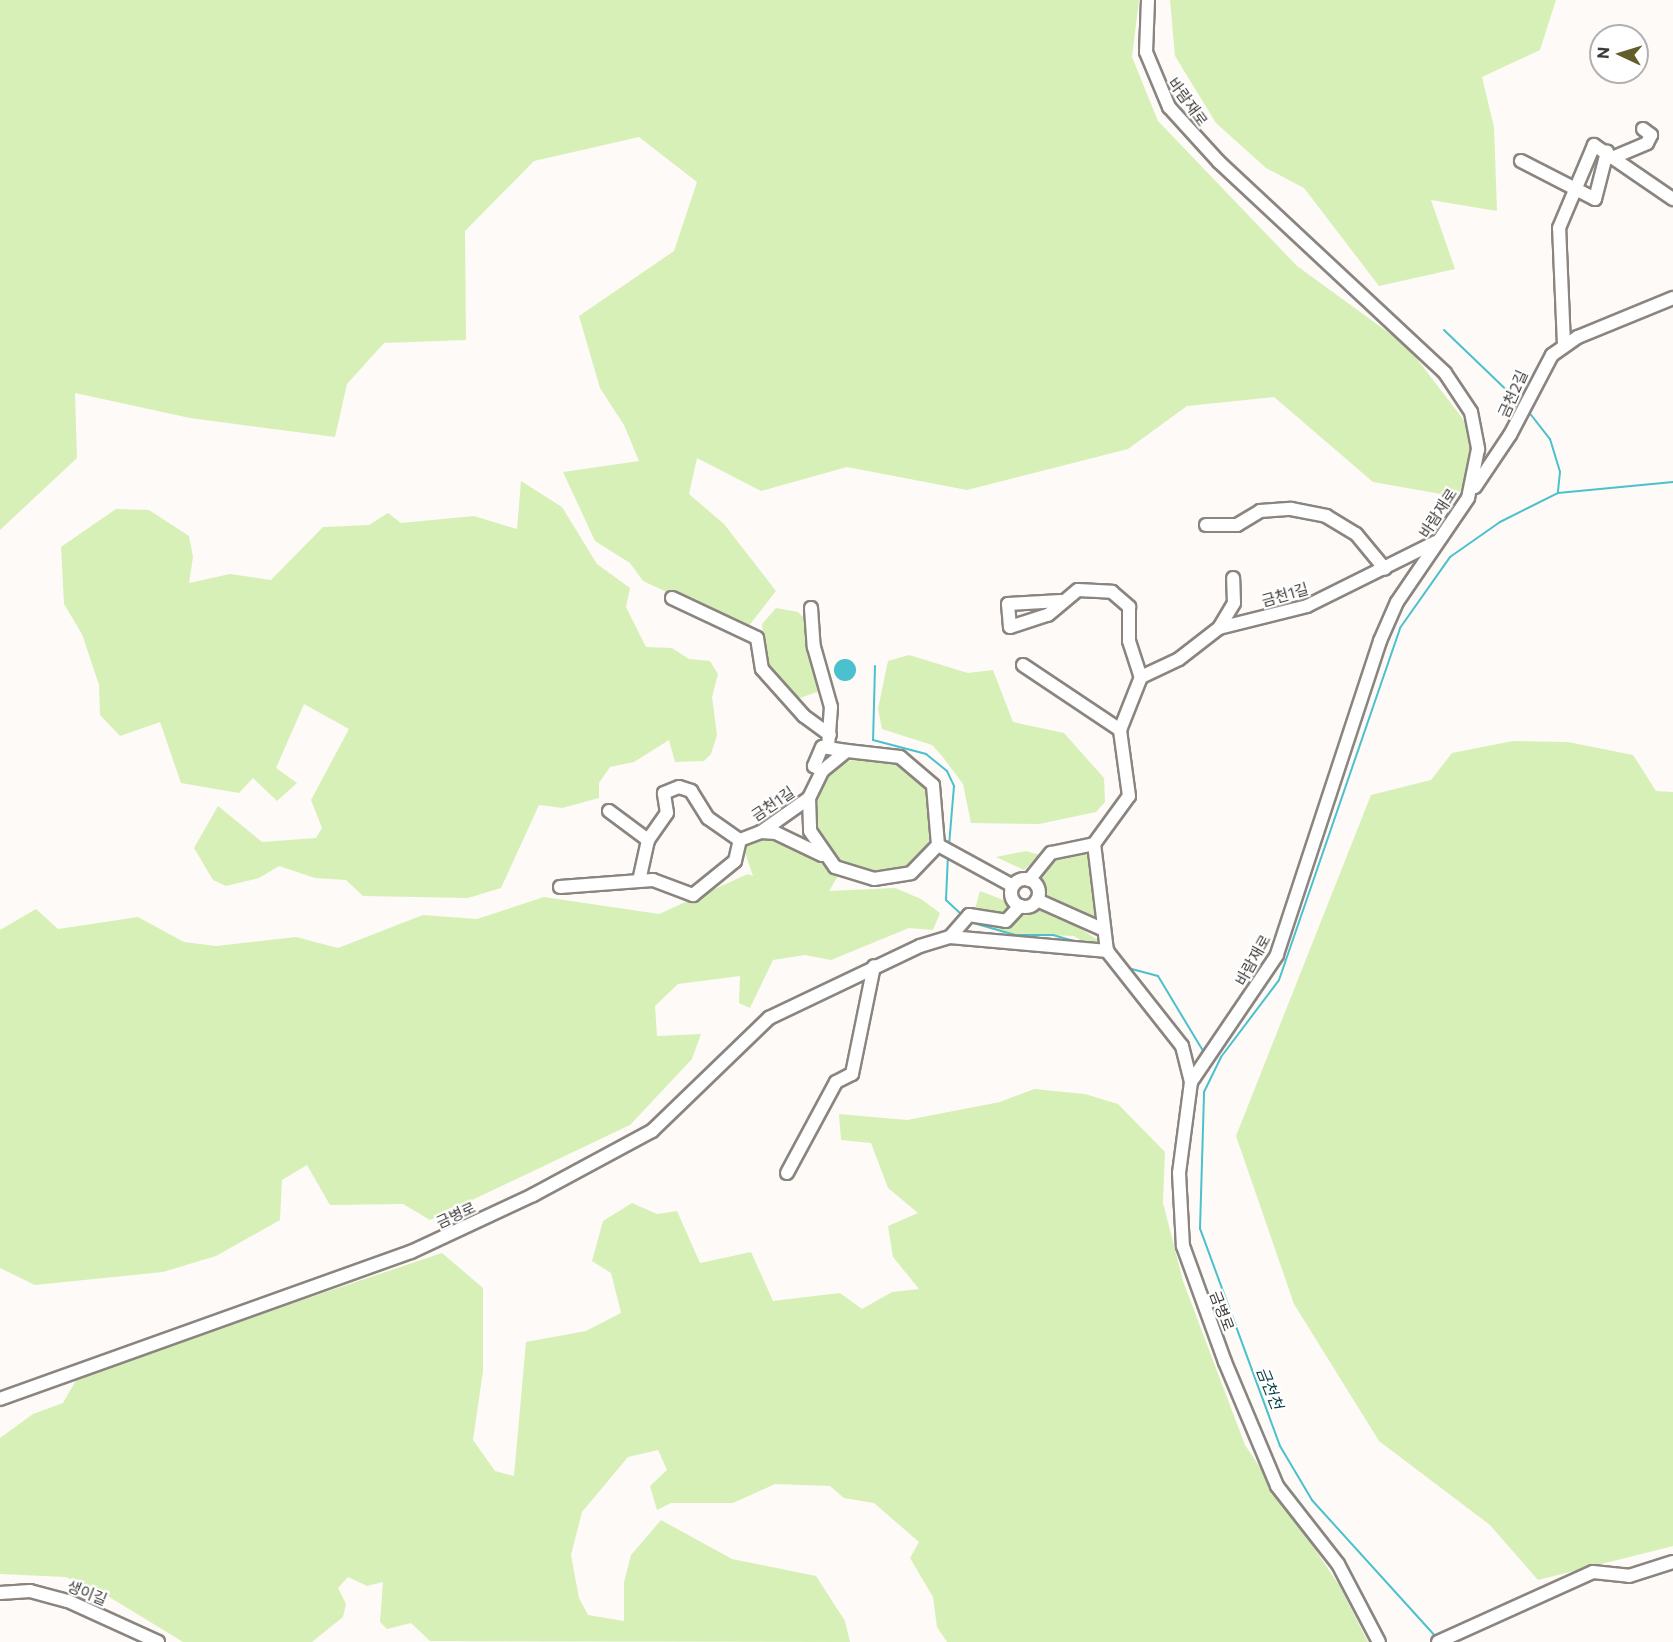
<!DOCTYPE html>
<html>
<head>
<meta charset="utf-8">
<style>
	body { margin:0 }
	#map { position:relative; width:1673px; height:1642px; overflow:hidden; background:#fefaf7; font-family:Commissioner,"Noto Sans KR",sans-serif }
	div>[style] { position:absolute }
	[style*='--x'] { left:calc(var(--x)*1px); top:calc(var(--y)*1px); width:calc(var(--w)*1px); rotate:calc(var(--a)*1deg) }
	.green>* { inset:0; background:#d7f0b7 }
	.round { border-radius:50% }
	.water>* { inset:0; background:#4ac1cc }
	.stream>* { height:2px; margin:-1px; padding:0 1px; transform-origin:1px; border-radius:1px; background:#4ac1cc }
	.roads { filter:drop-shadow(2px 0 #8b8580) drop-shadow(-2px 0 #8b8580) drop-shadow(0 2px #8b8580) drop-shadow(0 -2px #8b8580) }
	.minor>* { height:12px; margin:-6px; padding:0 6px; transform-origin:6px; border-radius:6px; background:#fff }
	.minor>.ring { margin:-6px; padding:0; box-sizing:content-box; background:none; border:12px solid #fff; border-radius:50% }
	span { translate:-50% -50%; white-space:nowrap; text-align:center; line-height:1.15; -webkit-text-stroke:4.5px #fff; paint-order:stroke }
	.street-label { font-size:15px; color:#3e3b39 }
	.water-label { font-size:16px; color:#094145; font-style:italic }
	.north { position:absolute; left:1589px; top:24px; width:60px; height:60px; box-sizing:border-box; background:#fff; border:2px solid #b2b1b0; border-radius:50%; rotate:274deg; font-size:16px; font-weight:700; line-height:24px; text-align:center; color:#3e3b39 }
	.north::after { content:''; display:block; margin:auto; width:21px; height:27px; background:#625e2b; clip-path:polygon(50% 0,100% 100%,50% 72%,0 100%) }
</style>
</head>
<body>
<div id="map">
	<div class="green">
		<i style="clip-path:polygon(0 0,1139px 0,1132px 57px,1158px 121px,1297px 266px,1407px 346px,1466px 423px,1472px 460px,1458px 497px,1373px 482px,1274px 397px,1187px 406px,1128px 449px,967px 490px,847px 467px,761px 491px,697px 458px,689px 494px,724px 524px,776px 591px,748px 627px,732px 622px,643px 581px,630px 563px,595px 541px,563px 472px,639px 461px,624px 425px,600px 388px,579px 316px,674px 251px,697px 182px,639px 137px,534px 161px,465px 231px,466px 340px,384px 343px,347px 384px,335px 437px,190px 418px,75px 393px,77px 458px,0 530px)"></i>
		<i style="clip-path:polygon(1170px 0,1556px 0,1540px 50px,1482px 77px,1494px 127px,1497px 211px,1431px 200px,1455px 269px,1379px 286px,1304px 188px,1266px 168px,1216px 123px,1175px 56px)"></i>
		<i style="clip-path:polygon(521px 481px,562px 507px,597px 564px,630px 588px,626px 607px,646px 647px,672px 648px,689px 659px,710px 661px,718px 674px,712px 697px,717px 735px,711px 754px,704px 761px,675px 762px,669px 740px,634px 762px,610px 767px,599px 783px,599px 798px,562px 808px,539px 805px,501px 888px,468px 898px,363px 896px,346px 880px,315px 878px,279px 866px,259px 878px,226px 886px,213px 880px,194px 848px,218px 806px,262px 842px,316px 838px,322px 828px,311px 800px,349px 729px,304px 704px,276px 768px,297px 783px,277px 801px,253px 778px,239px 793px,181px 783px,160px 722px,120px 736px,100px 715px,99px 685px,82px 634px,64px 604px,61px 547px,116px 509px,149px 510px,189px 536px,193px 557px,189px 583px,230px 574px,271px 580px,323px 527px,369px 525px,388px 513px,401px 523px,474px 516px,517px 529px)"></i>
		<i style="clip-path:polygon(776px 608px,798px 612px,808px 622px,823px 690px,797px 699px,766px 667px,762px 624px)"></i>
		<i style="clip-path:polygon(909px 655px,968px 673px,993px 670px,1013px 722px,1064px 733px,1104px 778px,1105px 802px,1096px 812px,1039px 824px,971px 823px,963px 784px,942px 756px,932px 745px,882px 729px,878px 709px,888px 661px)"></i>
		<i style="clip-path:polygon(1513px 741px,1568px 742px,1633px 755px,1656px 791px,1673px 792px,1673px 1546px,1538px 1580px,1490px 1525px,1379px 1441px,1294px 1304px,1236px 1136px,1371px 795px,1431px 780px,1452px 753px)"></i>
		<i class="round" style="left:814px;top:756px;width:120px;height:120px"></i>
		<i style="clip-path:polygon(771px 835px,840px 873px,829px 891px,895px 888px,921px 899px,940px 913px,933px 930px,909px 928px,831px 960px,805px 955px,773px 960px,750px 1008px,739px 1003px,740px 976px,678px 984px,655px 1006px,657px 1036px,701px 1034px,692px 1059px,630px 1125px,430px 1220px,403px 1204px,330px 1205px,307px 1165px,282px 1180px,280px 1220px,216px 1256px,163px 1272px,35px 1285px,0 1268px,0 930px,36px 909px,58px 929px,138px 917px,184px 942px,216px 946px,296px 937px,338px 948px,423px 915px,477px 919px,544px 897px,659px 914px,748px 874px,753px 876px,742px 844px)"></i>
		<i style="clip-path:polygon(1026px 851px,1040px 855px,1024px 870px,996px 857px)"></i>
		<i style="clip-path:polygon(1082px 851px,1091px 858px,1099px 919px,1094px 922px,1049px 899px,1041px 875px,1049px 859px)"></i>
		<i style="clip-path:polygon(980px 891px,1011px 903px,1006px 918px,975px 909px)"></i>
		<i style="clip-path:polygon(1047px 907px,1101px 942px,1089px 945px,1074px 936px,1014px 934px,970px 921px)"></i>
		<i style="clip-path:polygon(1034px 1089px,1085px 1094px,1118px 1104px,1165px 1152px,1163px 1203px,1183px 1281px,1245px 1445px,1339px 1585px,1368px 1642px,947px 1642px,937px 1627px,933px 1597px,910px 1558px,919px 1542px,874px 1503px,844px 1498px,830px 1486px,775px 1484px,733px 1503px,671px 1503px,657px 1510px,650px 1486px,667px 1470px,658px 1450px,628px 1457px,582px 1512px,571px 1555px,579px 1598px,588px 1615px,624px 1621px,624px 1582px,631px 1555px,661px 1520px,732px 1559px,816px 1576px,845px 1621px,850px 1642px,430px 1641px,411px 1623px,387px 1629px,380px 1622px,383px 1582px,367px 1586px,348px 1577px,338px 1588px,346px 1604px,343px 1617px,312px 1642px,183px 1642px,93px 1587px,65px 1577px,0 1574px,0 1438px,33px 1414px,63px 1403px,79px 1375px,442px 1253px,483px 1288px,483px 1371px,473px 1440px,495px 1471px,514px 1476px,526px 1342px,586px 1331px,621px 1313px,611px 1273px,592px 1261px,603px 1221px,632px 1203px,657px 1214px,677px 1211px,700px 1263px,751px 1252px,773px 1301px,840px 1293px,862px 1309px,892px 1292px,919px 1289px,893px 1257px,888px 1226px,918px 1213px,888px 1188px,871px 1143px,841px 1140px,839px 1114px,907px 1120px,1000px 1102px)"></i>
	</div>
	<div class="water">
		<i class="round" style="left:834px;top:659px;width:22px;height:22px"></i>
	</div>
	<div class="stream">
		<i style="--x:1444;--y:330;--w:101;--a:43.8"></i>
		<i style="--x:1528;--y:411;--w:36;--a:52"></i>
		<i style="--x:1550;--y:439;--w:34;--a:73"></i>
		<i style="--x:1560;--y:472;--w:20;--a:96"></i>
		<i style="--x:875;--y:666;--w:74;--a:91.5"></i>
		<i style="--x:873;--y:740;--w:55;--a:14.8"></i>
		<i style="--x:926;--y:754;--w:27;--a:39"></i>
		<i style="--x:947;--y:771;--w:17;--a:65"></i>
		<i style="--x:954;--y:786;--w:60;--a:94.8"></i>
		<i style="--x:948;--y:854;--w:46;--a:92.5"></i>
		<i style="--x:946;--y:900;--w:23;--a:43"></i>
		<i style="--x:970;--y:922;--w:47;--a:16.1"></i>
		<i style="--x:1015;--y:935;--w:38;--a:0"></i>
		<i style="--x:1053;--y:935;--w:26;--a:16"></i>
		<i style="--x:1128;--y:968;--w:31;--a:15"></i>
		<i style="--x:1158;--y:976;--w:87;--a:59"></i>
		<i style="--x:1437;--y:1638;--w:186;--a:-132.2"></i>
		<i style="--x:1312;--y:1500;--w:63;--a:-120.7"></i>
		<i style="--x:1280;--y:1446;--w:231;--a:-110.2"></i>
		<i style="--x:1200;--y:1229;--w:137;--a:-88.3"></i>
		<i style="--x:1204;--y:1092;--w:39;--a:-64"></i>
		<i style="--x:1221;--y:1057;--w:96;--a:-53"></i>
		<i style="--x:1279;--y:980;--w:372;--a:-71"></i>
		<i style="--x:1400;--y:628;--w:87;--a:-54.8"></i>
		<i style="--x:1450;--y:557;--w:61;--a:-35"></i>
		<i style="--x:1500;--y:522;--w:65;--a:-26.6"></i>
		<i style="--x:1558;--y:493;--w:116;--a:-5.5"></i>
	</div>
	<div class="roads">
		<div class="minor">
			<i style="--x:1148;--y:0;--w:52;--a:92.2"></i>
			<i style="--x:1146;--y:52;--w:60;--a:67.3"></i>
			<i style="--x:1169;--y:107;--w:74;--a:47.7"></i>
			<i style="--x:1219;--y:162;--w:309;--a:43"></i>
			<i style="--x:1445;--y:373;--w:47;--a:56.3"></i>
			<i style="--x:1471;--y:412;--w:38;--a:79"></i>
			<i style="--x:1478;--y:449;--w:50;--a:101.5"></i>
			<i style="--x:1468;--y:498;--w:126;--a:124.3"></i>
			<i style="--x:1397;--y:602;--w:43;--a:113.6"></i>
			<i style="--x:1380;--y:641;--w:330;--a:108.2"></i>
			<i style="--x:1277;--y:955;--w:153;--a:124.1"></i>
			<i style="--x:1612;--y:158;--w:38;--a:-23"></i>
			<i style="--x:1647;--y:143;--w:9;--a:-63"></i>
			<i style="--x:1651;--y:135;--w:10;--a:-143"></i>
			<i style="--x:1521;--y:161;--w:83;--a:27.2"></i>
			<i style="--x:1595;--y:199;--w:49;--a:-75.7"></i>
			<i style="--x:1564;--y:345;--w:117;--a:-92.4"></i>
			<i style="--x:1559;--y:228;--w:90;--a:-67.1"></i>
			<i style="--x:1594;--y:145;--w:96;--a:34.4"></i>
			<i style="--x:1475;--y:487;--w:63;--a:-56.1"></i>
			<i style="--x:1510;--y:435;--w:90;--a:-62.3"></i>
			<i style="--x:1552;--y:355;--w:32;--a:-35"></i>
			<i style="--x:1578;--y:337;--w:103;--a:-22.3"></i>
			<i style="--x:1206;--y:525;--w:31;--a:0"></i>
			<i style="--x:1237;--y:525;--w:27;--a:-31"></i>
			<i style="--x:1260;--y:511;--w:31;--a:-4"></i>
			<i style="--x:1291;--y:509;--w:36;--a:11"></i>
			<i style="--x:1326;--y:516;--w:35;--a:31"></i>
			<i style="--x:1356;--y:534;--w:45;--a:50.4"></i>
			<i style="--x:672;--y:598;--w:94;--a:25.2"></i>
			<i style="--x:757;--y:638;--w:31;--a:81"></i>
			<i style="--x:762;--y:669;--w:63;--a:48.2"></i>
			<i style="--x:804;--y:716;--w:32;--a:36"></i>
			<i style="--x:1061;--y:601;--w:53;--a:176.8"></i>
			<i style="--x:1008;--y:604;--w:23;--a:85"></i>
			<i style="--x:1010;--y:627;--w:40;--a:-18"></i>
			<i style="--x:1048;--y:615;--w:39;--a:-40"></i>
			<i style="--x:1078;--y:590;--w:34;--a:3"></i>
			<i style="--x:1112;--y:592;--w:23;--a:41"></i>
			<i style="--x:1129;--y:607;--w:34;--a:90"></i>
			<i style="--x:1129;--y:641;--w:38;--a:72"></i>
			<i style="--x:811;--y:608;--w:39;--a:86"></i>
			<i style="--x:814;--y:647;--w:62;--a:74.2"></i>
			<i style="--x:831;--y:707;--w:40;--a:94.3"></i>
			<i style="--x:1219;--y:628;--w:29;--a:-59"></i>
			<i style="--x:1234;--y:603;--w:25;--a:-92"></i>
			<i style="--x:1023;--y:665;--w:117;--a:33.8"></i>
			<i style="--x:809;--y:798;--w:30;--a:-64"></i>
			<i style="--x:822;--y:771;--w:32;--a:-39"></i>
			<i style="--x:847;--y:751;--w:25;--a:-171"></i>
			<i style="--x:822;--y:747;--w:21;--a:113"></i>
			<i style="--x:814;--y:766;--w:9;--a:32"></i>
			<i style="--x:609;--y:811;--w:49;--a:36.6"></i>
			<i style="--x:761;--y:832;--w:15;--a:4"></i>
			<i style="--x:776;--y:833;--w:51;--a:25.6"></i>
			<i style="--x:938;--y:845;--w:85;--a:28.7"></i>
			<i class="ring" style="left:1011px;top:879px;width:16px;height:16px"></i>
			<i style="--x:1029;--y:880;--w:35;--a:-51"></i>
			<i style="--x:1051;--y:853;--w:44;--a:-11.8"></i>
			<i style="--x:639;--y:881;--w:42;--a:-77.6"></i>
			<i style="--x:648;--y:840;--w:33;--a:-55"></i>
			<i style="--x:667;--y:813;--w:20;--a:-99"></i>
			<i style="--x:664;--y:793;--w:16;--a:-22"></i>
			<i style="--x:679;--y:787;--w:13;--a:18"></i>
			<i style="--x:691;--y:791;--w:32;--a:58"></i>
			<i style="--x:708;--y:818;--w:39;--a:35"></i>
			<i style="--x:740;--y:840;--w:22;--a:-21"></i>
			<i style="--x:761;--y:832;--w:59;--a:-35.3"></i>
			<i style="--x:809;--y:798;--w:33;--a:88"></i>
			<i style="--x:810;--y:831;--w:44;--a:55.2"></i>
			<i style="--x:835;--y:867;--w:41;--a:17.1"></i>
			<i style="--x:874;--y:879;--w:37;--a:-9"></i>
			<i style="--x:911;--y:873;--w:39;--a:-46"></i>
			<i style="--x:938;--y:845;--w:60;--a:-94.8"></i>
			<i style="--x:933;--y:785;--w:43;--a:-139.7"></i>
			<i style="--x:900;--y:757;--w:53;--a:-173.5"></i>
			<i style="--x:560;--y:887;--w:93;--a:-4.3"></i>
			<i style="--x:653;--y:880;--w:43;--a:20.6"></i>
			<i style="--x:693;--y:895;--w:54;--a:-39"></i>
			<i style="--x:735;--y:861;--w:22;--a:-77"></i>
			<i style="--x:1037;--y:900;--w:73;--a:24.1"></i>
			<i style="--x:950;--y:937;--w:29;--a:-49"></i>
			<i style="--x:969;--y:915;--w:37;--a:9"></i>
			<i style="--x:1006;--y:921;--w:21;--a:-47"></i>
			<i style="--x:1107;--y:951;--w:108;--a:-96.9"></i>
			<i style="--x:1094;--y:844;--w:59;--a:-53.9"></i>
			<i style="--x:1129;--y:796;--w:67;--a:-97.8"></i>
			<i style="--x:1120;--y:730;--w:57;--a:-68.4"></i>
			<i style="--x:1141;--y:677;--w:42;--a:-25.3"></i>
			<i style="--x:1179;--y:659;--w:51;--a:-37.8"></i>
			<i style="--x:1219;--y:628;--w:91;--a:-14"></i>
			<i style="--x:1307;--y:606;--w:144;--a:-26.4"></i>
			<i style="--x:787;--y:1173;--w:103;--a:-61.7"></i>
			<i style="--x:836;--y:1082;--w:18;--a:-27"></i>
			<i style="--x:852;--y:1074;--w:110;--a:-78.5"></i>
			<i style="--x:0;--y:1399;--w:436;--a:-19.7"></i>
			<i style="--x:411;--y:1252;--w:135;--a:-25"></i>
			<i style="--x:533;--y:1195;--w:135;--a:-28.3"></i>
			<i style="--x:652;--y:1131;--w:163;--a:-44"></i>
			<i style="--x:769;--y:1018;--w:167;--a:-25.5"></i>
			<i style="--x:920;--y:946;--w:31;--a:-17"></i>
			<i style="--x:950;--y:937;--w:158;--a:5.1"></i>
			<i style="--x:1107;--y:951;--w:121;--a:51.7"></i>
			<i style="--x:1182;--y:1046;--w:37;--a:76"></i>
			<i style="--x:1191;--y:1082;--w:92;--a:97.5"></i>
			<i style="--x:1179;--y:1173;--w:73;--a:86.9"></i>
			<i style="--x:1183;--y:1246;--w:123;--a:70.1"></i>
			<i style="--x:1225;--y:1362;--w:134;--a:67.2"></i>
			<i style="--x:1277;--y:1486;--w:99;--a:52"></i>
			<i style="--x:1338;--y:1564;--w:88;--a:62.3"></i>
			<i style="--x:0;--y:1593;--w:30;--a:-4"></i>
			<i style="--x:30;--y:1591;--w:39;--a:15"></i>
			<i style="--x:68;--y:1601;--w:99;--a:24.5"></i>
			<i style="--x:1438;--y:1642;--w:170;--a:-24.3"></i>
			<i style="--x:1593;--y:1572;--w:36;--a:6"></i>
			<i style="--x:1629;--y:1576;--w:46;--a:-17.7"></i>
		</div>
	</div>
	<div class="street-label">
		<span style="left:1188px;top:102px;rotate:54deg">바람재로</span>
		<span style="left:1513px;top:394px;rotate:-66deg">금천2길</span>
		<span style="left:1438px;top:513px;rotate:-57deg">바람재로</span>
		<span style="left:1285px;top:595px;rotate:-16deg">금천1길</span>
		<span style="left:773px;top:804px;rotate:-34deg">금천1길</span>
		<span style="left:1253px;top:960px;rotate:-61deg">바람재로</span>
		<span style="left:456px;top:1215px;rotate:-25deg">금병로</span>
		<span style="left:1222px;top:1311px;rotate:69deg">금병로</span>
		<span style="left:87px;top:1593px;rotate:22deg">생이길</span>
	</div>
	<div class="water-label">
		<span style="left:1270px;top:1388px;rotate:68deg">금천천</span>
	</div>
	<div class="north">N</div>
</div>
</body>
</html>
